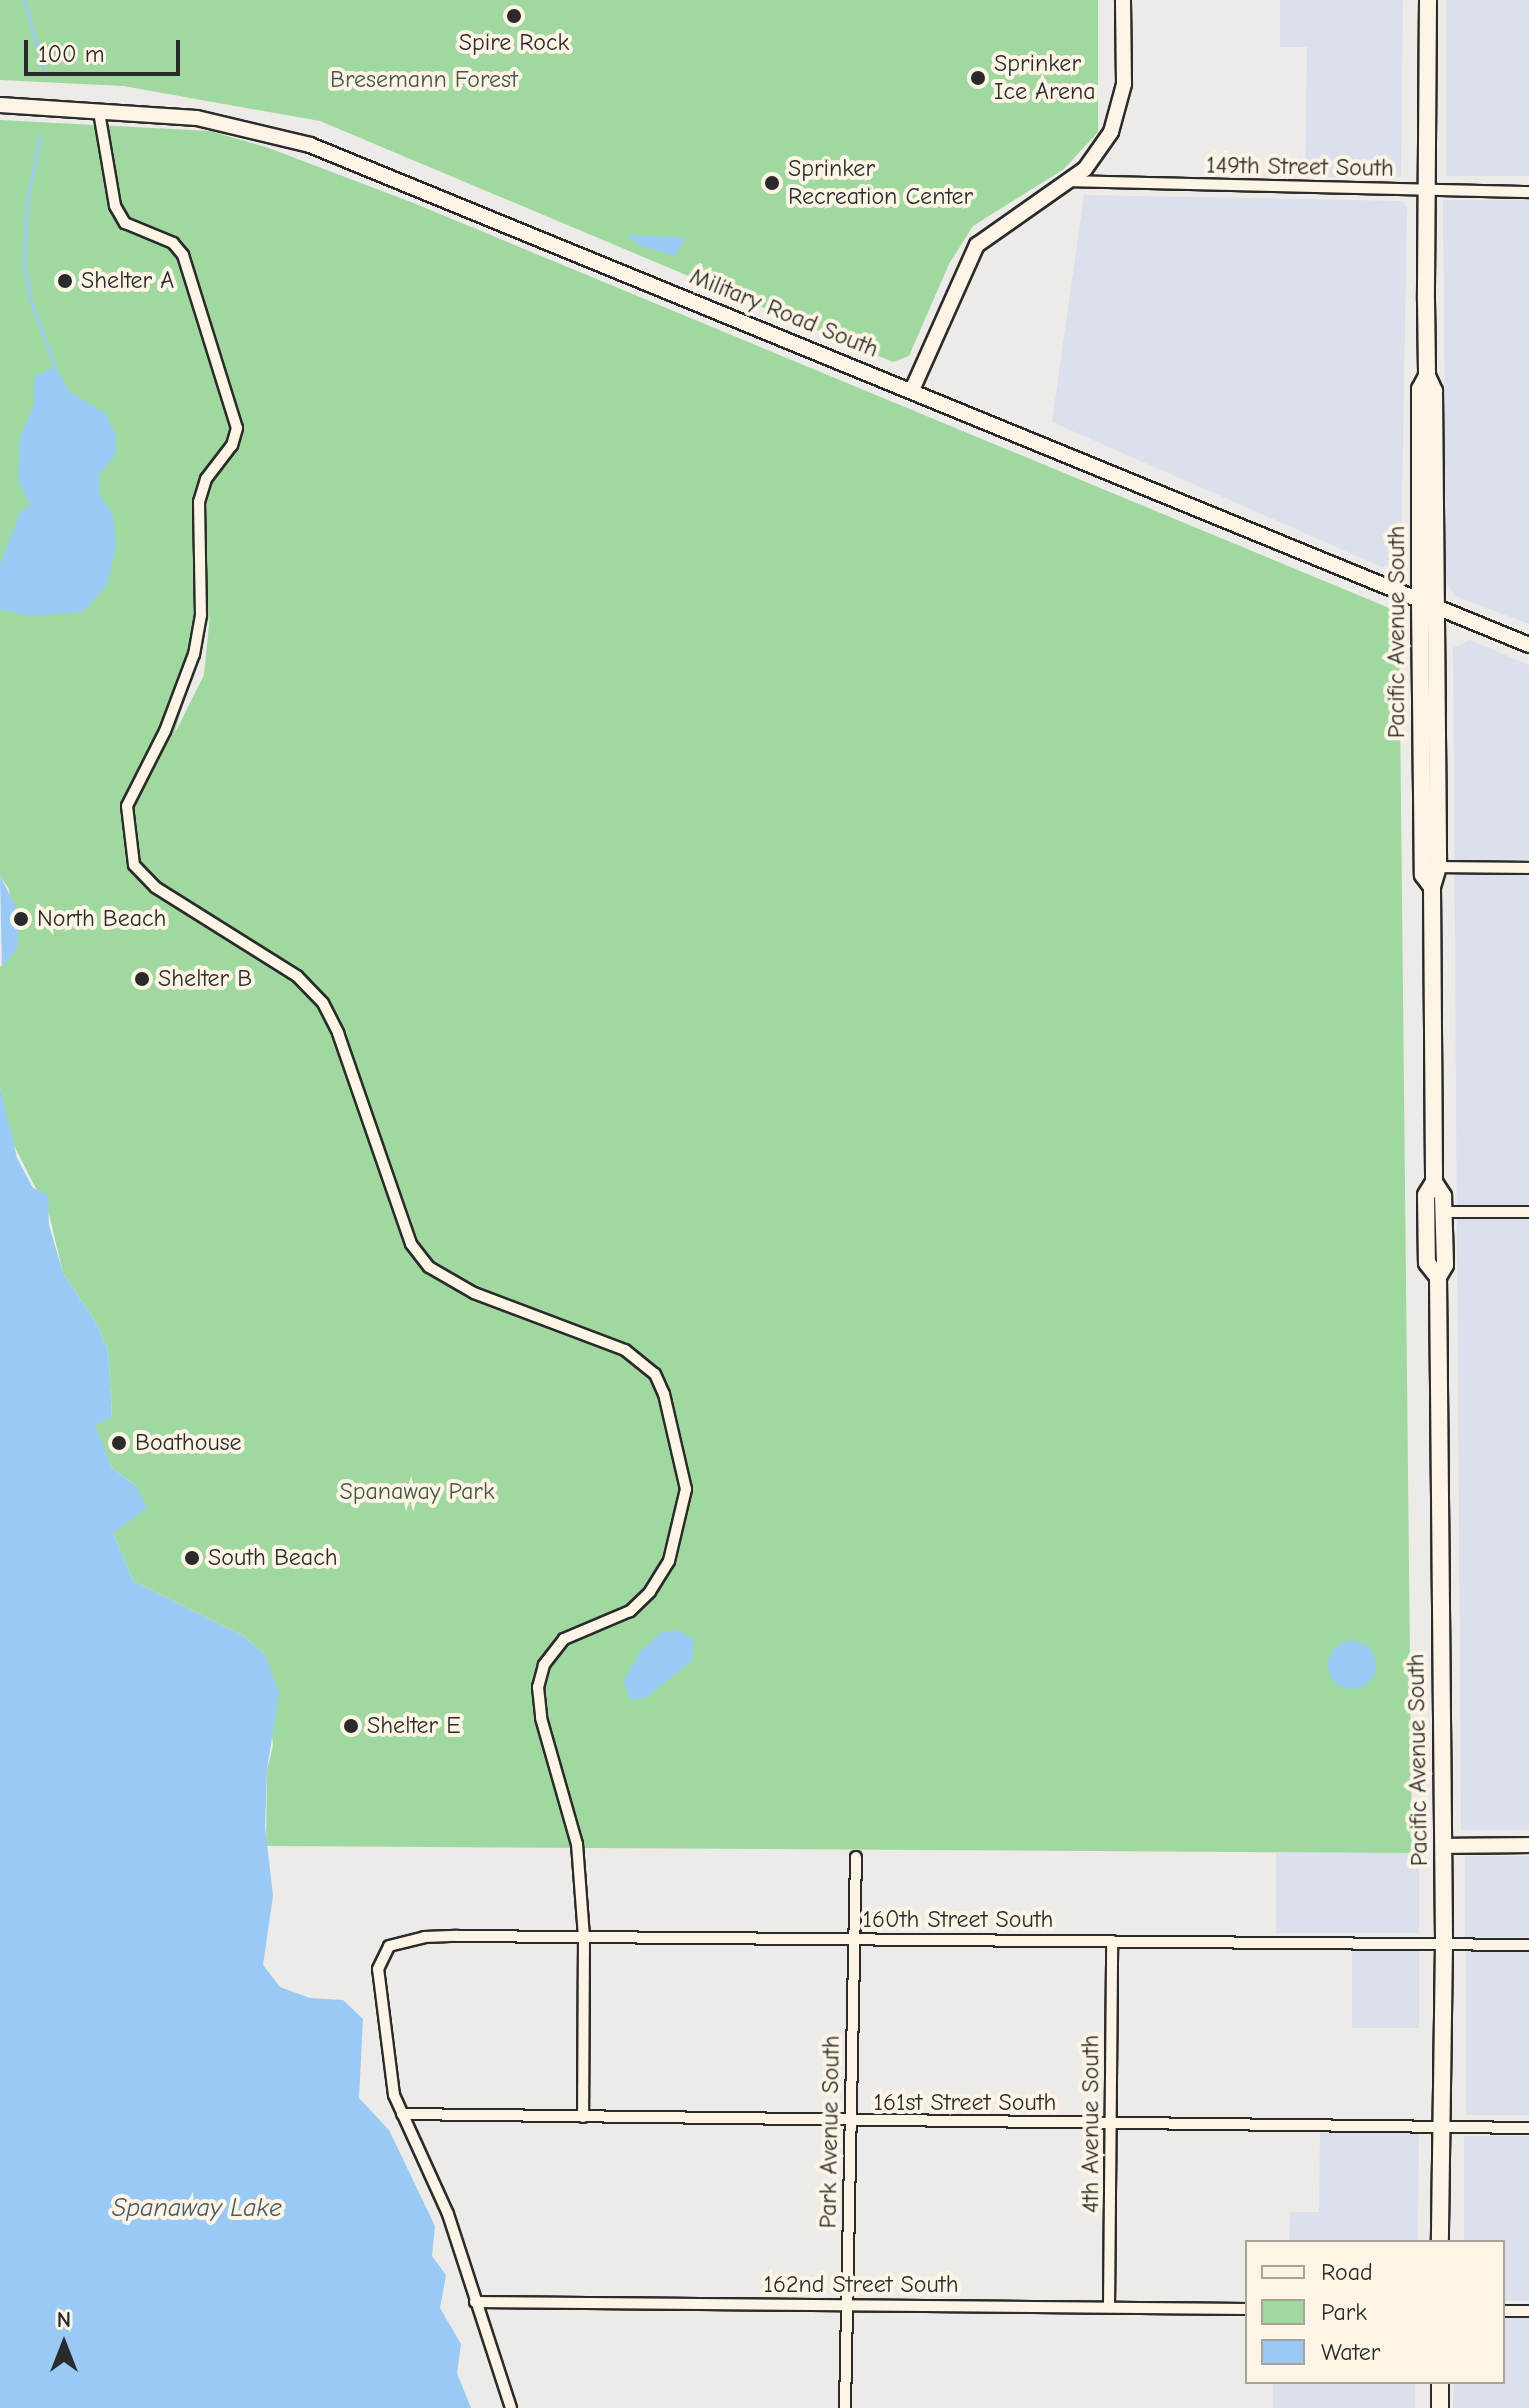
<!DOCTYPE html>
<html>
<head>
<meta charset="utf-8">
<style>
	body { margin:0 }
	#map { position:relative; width:1529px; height:2408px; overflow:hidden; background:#edebe8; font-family:"Comic Neue",sans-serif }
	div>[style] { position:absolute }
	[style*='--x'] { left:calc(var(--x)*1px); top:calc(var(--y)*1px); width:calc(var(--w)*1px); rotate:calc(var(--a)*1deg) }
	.built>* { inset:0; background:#dbe0ec; transform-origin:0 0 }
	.green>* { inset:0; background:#9fd99f }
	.water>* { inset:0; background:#99c9f5 }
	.round { border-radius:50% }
	.stream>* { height:3px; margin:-1.5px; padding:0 1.5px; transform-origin:1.5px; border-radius:1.5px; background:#99c9f5 }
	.roads { filter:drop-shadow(2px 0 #2b2b2b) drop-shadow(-2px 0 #2b2b2b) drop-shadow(0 2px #2b2b2b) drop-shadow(0 -2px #2b2b2b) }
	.minor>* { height:10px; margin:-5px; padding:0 5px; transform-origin:5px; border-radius:5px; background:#fcf5e5 }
	.tertiary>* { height:14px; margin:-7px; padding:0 7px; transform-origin:7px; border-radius:7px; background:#fcf5e5 }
	.secondary>* { height:14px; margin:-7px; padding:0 7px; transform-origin:7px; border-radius:7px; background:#fcf5e5 }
	.primary>* { height:16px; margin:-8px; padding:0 8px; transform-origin:8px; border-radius:8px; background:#fcf5e5 }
	.dots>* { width:22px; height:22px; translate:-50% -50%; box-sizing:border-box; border:4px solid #fcf5e5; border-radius:50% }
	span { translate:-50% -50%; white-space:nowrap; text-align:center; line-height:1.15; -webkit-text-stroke:8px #fcf5e5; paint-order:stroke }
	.poi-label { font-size:24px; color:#2b2b2b }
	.left { translate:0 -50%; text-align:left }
	.park-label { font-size:24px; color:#485648 }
	.street-label { font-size:24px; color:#2b2b2b }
	.water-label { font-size:26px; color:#4c5a68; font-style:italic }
	.legend { position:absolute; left:1245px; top:2240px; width:260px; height:144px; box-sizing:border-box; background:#fcf5e5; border:2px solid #a8a49b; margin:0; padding:10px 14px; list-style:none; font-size:24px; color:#2b2b2b }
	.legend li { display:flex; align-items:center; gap:16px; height:40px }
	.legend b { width:40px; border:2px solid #a8a49b }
	.north { position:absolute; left:24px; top:2304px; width:80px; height:80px; -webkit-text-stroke:6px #fcf5e5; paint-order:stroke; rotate:0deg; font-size:22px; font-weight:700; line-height:32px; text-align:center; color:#2b2b2b }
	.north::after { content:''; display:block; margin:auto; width:28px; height:36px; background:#2b2b2b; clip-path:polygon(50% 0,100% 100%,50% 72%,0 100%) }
	.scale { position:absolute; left:24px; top:40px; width:156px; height:36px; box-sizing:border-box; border:4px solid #2b2b2b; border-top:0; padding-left:10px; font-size:24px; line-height:28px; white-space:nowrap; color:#2b2b2b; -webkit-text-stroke:6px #fcf5e5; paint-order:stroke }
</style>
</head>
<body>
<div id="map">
	<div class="built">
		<i style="clip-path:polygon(1280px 0,1403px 0,1401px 177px,1305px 177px,1307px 47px,1280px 47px)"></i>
		<i style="left:1446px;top:0;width:83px;height:176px"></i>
		<i style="clip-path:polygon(1084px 195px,1402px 201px,1407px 208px,1401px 560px,1382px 567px,1052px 422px)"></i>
		<i style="clip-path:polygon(1443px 200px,1529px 200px,1529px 624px,1455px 596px,1446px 583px)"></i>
		<i style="clip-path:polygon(1470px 640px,1529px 665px,1529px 1830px,1461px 1830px,1453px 648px)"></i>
		<i style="left:1276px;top:1853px;width:143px;height:80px"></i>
		<i style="left:1465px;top:1856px;width:64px;height:81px"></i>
		<i style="left:1352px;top:1949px;width:67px;height:79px"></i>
		<i style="left:1466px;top:1951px;width:63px;height:164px"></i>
		<i style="clip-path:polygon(1320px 2130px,1419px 2131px,1418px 2242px,1289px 2242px,1290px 2212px,1319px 2212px)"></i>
		<i style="clip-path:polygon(1464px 2136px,1529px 2136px,1529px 2301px,1503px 2301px,1503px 2242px,1464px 2242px)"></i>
		<i style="clip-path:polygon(1503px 2316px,1529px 2316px,1529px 2408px,1453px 2408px,1454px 2382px,1503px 2382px)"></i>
		<i style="left:1273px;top:2382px;width:142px;height:26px"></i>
	</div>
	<div class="green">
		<i style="clip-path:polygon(0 0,1098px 0,1098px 132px,1064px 169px,973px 226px,949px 264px,909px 356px,893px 362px,320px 121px,123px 86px,0 80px)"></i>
		<i style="clip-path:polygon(evenodd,0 120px,210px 131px,266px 147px,411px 202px,1399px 612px,1412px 1853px,266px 1846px,267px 1770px,273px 1746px,265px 1655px,245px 1637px,133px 1581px,113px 1533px,136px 1486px,112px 1468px,94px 1425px,112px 1417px,108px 1351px,97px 1324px,63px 1273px,49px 1214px,8px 1134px,0 1087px,0 967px,18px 947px,9px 889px,0 876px,0 120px,210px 615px,204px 675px,176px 731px,175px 731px,210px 615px)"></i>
	</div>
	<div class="water">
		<i style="clip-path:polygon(628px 236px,630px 235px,686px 238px,675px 256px,641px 246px)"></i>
		<i style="clip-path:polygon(55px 367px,69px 391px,106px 414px,116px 435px,116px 453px,99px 475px,99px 493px,113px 516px,116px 546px,107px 585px,83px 612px,28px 616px,0 609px,0 564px,20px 513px,30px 505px,18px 480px,20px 437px,34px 405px,34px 377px)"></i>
		<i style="clip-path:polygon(0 876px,18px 911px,18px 947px,2px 968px)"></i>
		<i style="clip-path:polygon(0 1087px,17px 1158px,33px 1188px,48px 1195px,49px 1225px,63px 1273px,97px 1324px,108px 1351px,112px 1417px,95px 1425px,112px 1468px,136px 1486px,147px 1508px,113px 1533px,133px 1581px,245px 1637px,265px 1655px,279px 1693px,267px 1770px,265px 1826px,273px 1896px,263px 1965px,280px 1987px,310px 1998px,343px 2000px,363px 2019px,359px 2098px,389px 2130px,435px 2226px,432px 2256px,446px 2275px,440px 2308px,461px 2344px,457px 2373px,471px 2408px,0 2408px)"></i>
		<i style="clip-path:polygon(678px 1630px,694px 1640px,692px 1660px,646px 1698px,631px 1700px,623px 1682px,641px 1651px,662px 1632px)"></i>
		<i class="round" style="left:1328px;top:1641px;width:48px;height:48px"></i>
	</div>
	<div class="stream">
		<i style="--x:24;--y:0;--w:79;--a:74.6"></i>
		<i style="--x:40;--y:136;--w:66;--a:101.3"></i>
		<i style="--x:27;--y:201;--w:61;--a:92.8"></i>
		<i style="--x:24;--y:262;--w:37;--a:81"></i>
		<i style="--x:30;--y:299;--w:72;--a:69.8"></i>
	</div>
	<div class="roads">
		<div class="minor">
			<i style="--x:99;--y:112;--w:95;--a:80.3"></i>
			<i style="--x:115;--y:206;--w:20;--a:60"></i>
			<i style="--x:125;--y:223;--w:52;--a:22.6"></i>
			<i style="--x:173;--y:243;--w:16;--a:50"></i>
			<i style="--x:183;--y:255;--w:181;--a:72.7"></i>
			<i style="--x:237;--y:428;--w:18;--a:106"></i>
			<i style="--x:232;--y:445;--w:43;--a:127.4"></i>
			<i style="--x:206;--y:479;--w:24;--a:107"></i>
			<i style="--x:199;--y:502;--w:113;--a:89"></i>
			<i style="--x:201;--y:615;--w:40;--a:100"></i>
			<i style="--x:194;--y:654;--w:82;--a:110.6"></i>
			<i style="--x:165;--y:731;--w:84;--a:116.9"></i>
			<i style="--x:127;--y:806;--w:59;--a:83.2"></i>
			<i style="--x:134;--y:865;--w:30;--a:46"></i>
			<i style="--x:155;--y:887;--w:168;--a:32.1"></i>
			<i style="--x:297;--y:976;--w:37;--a:46"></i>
			<i style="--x:323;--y:1003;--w:34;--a:63"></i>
			<i style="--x:338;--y:1033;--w:223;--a:70.9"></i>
			<i style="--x:411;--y:1244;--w:29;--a:52"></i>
			<i style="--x:429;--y:1267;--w:52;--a:30"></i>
			<i style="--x:474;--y:1293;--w:161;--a:20.7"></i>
			<i style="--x:625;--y:1350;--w:38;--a:39"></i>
			<i style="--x:655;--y:1374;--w:22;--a:66"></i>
			<i style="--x:664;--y:1394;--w:98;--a:77"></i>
			<i style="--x:686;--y:1489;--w:74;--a:103.3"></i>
			<i style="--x:669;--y:1561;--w:36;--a:122"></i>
			<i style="--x:650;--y:1592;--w:28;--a:136"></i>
			<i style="--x:630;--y:1611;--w:72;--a:157"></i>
			<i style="--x:564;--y:1639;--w:33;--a:128"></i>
			<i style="--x:544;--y:1665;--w:23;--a:105"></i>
			<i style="--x:538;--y:1687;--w:31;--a:84"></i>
			<i style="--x:541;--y:1718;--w:131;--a:74.1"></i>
			<i style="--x:577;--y:1844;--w:94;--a:85.7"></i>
			<i style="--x:584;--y:1938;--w:179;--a:90.3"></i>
			<i style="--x:1070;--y:181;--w:459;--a:1.4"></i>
			<i style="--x:1438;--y:867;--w:91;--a:0.6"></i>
			<i style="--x:1444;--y:1212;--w:85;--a:0"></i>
			<i style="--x:402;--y:2114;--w:1127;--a:0.71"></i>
			<i style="--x:475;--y:2302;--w:772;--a:0.52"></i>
			<i style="--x:1109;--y:2307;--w:366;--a:-89.5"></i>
			<i style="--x:1503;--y:2311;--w:26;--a:0"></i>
			<i style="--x:511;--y:2408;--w:204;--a:-108"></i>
			<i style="--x:448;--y:2214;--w:131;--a:-114.4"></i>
			<i style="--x:394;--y:2095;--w:127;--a:-97.2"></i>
			<i style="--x:378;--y:1969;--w:25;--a:-64"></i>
			<i style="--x:389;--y:1946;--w:36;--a:-14"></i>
			<i style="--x:424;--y:1937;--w:33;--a:-2"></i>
			<i style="--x:457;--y:1936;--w:1072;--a:0.48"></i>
			<i style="--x:845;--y:2408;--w:551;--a:-88.86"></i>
		</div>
		<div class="tertiary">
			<i style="--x:912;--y:390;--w:159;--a:-65.9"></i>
			<i style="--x:977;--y:245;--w:132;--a:-35.1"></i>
			<i style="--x:1085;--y:169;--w:45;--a:-54.9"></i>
			<i style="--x:1111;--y:132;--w:50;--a:-74.8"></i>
			<i style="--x:1124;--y:84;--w:84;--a:-90.7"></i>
			<i style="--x:1444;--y:1846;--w:85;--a:-0.7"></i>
		</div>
		<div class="secondary">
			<i style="--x:0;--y:105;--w:197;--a:3.8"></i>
			<i style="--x:197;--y:118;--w:116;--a:13.4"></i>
			<i style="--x:310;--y:145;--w:1318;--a:22.3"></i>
		</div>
		<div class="primary">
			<i style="--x:1428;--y:0;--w:300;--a:90.4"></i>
			<i style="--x:1426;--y:300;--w:76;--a:89.2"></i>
			<i style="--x:1427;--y:376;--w:17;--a:65"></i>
			<i style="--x:1434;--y:391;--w:476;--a:89.5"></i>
			<i style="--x:1438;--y:867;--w:21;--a:107"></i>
			<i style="--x:1432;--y:887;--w:295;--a:89.6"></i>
			<i style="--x:1434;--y:1182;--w:17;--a:57"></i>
			<i style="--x:1443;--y:1196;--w:69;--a:88.3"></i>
			<i style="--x:1445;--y:1265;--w:14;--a:120"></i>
			<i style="--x:1438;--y:1277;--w:667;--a:89.48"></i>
			<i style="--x:1444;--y:1944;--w:298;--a:90.8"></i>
			<i style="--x:1427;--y:376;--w:15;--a:118"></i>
			<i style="--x:1420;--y:389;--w:213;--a:90"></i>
			<i style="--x:1420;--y:602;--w:273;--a:89.4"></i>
			<i style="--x:1423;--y:875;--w:15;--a:53"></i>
			<i style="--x:1434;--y:1182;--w:15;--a:122"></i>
			<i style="--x:1426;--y:1195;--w:68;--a:89.2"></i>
			<i style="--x:1427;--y:1263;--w:18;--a:52"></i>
			<i style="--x:1440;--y:2408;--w:26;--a:-90"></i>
		</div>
	</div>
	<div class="dots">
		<i style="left:514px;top:16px;background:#2b2b2b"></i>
		<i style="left:978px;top:78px;background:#2b2b2b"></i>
		<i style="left:772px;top:183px;background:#2b2b2b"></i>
		<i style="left:65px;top:281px;background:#2b2b2b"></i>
		<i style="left:21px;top:919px;background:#2b2b2b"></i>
		<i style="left:142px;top:979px;background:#2b2b2b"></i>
		<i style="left:119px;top:1443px;background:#2b2b2b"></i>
		<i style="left:192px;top:1558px;background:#2b2b2b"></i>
		<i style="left:351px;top:1726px;background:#2b2b2b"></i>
	</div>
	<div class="poi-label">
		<span style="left:514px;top:43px">Spire Rock</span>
		<span class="left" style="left:994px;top:78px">Sprinker<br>Ice Arena</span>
		<span class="left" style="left:788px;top:183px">Sprinker<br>Recreation Center</span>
		<span class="left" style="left:81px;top:281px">Shelter A</span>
		<span class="left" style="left:37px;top:919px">North Beach</span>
		<span class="left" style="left:158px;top:979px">Shelter B</span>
		<span class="left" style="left:135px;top:1443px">Boathouse</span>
		<span class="left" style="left:208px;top:1558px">South Beach</span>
		<span class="left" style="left:367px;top:1726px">Shelter E</span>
	</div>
	<div class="park-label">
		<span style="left:424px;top:80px">Bresemann Forest</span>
		<span style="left:417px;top:1492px">Spanaway Park</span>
	</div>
	<div class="street-label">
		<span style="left:1300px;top:167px;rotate:1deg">149th Street South</span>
		<span style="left:784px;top:313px;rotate:22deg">Military Road South</span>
		<span style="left:1397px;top:632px;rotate:-90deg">Pacific Avenue South</span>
		<span style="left:1418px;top:1760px;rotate:-91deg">Pacific Avenue South</span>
		<span style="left:958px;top:1920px">160th Street South</span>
		<span style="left:965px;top:2103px">161st Street South</span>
		<span style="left:1091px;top:2124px;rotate:-90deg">4th Avenue South</span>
		<span style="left:830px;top:2132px;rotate:-89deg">Park Avenue South</span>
		<span style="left:861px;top:2285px">162nd Street South</span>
	</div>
	<div class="water-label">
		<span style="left:197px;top:2209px">Spanaway Lake</span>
	</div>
	<ul class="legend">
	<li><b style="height:10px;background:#fcf5e5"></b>Road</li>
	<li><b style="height:22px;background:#9fd99f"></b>Park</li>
	<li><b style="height:22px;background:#99c9f5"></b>Water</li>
	</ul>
	<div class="north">N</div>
	<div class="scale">100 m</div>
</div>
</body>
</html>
